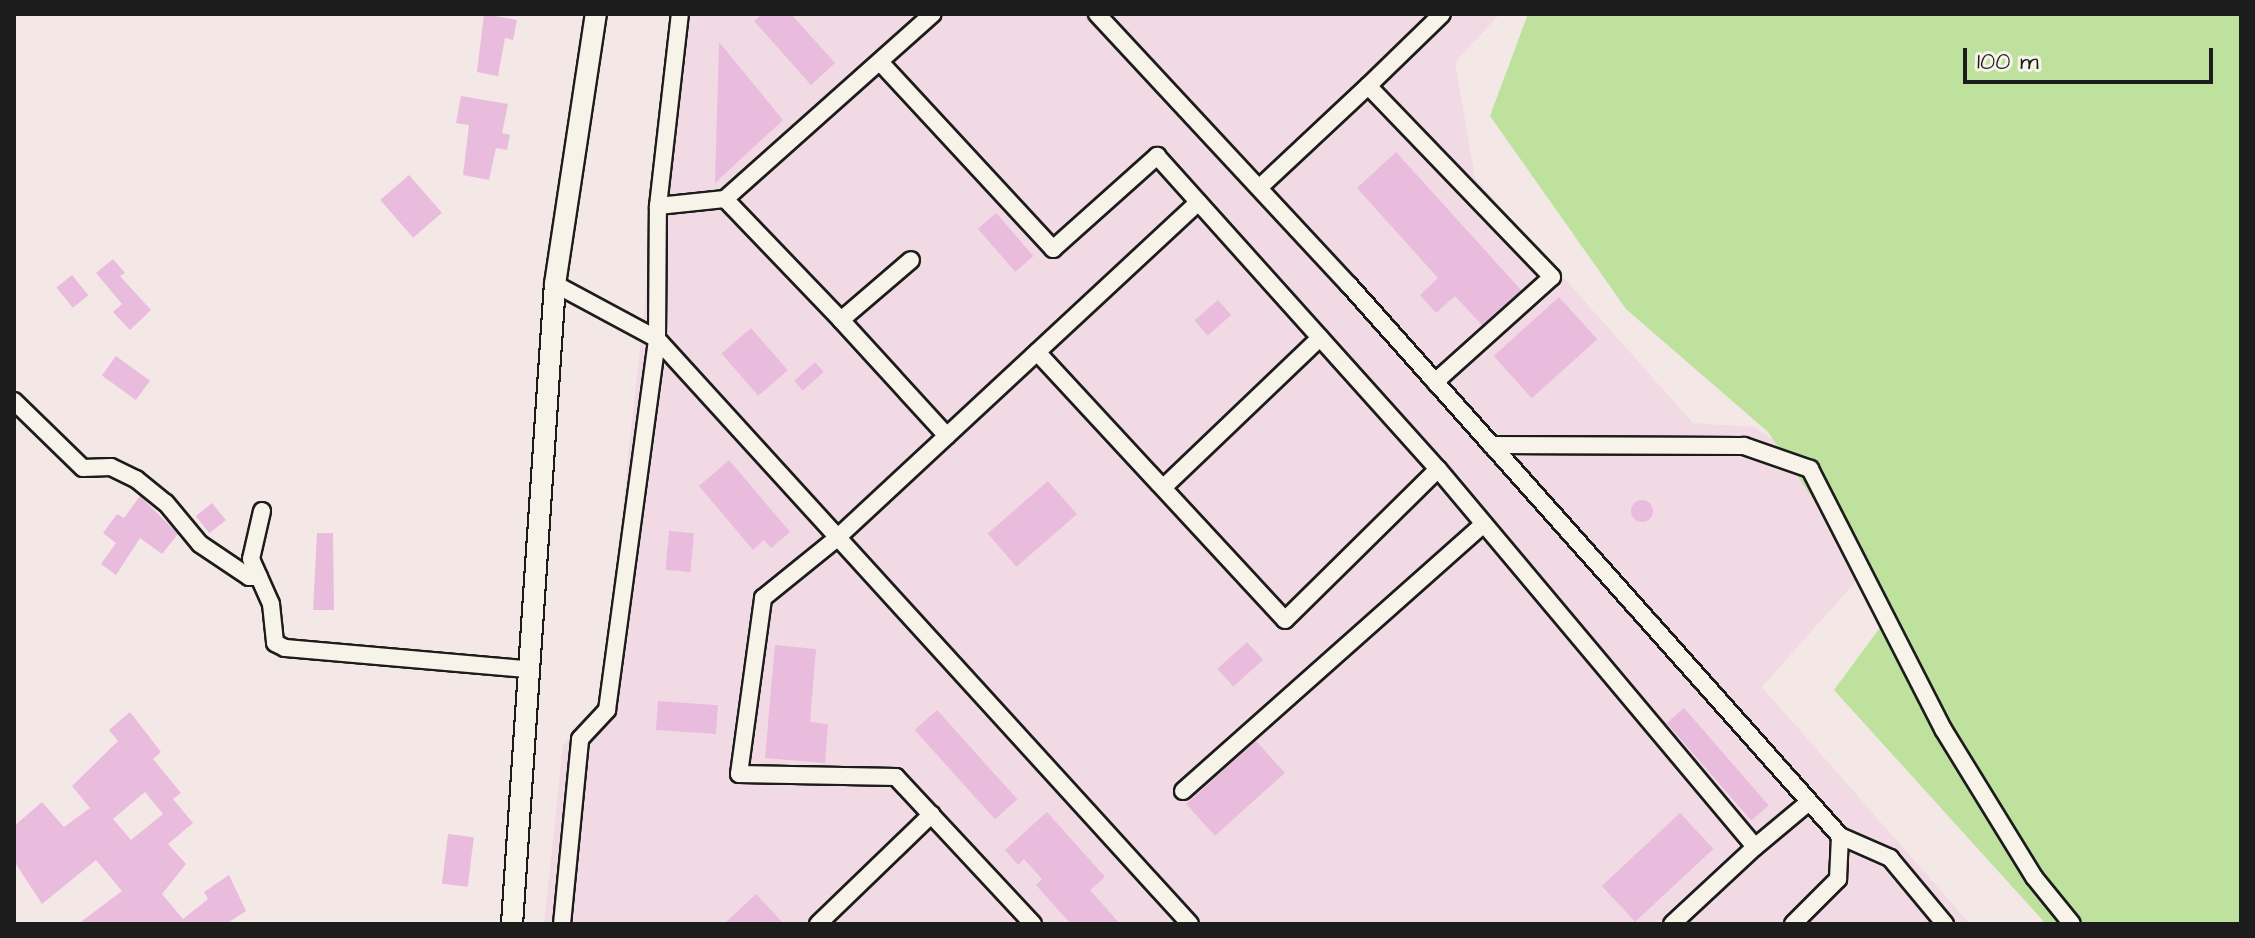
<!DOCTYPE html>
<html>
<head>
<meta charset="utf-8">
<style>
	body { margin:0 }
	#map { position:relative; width:2255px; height:938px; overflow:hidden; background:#f4e8e6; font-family:"Architects Daughter",sans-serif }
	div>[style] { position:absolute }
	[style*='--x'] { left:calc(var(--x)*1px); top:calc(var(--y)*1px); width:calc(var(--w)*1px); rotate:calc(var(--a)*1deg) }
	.built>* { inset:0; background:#f1dae3 }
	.green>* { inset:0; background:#bee29d }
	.building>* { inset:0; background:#e9bbdd; transform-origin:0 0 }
	.round { border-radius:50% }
	.roads { filter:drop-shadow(2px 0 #1c1c1c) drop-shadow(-2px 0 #1c1c1c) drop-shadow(0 2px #1c1c1c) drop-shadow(0 -2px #1c1c1c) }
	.minor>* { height:16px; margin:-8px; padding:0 8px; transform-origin:8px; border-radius:8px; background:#f7f3e8 }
	.tertiary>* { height:20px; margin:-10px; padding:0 10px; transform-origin:10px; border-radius:10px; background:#f7f3e8 }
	span { translate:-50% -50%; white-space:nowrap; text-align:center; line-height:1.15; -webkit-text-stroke:8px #f7f3e8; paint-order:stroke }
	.frame { position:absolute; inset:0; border:16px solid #1c1c1c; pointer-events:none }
	.scale { position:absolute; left:1963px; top:48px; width:250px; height:36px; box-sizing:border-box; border:4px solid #1c1c1c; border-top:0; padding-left:10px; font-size:24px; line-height:28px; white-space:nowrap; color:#1c1c1c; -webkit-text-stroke:6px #f7f3e8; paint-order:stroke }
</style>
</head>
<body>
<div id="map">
	<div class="built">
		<i style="clip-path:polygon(676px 14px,1500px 14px,1455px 62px,1475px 178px,1693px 423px,1754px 427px,1817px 467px,1865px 571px,1762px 687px,1970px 924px,544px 924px,563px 745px,601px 708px)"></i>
	</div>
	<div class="green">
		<i style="clip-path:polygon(1528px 14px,2241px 14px,2241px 924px,2046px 924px,1834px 690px,1890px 614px,1768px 432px,1626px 309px,1490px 116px)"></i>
	</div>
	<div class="building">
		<i style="clip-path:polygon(484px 14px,517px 20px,513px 40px,505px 38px,498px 76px,477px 72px)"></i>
		<i style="clip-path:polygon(762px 14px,791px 14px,835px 63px,811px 85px,754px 21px)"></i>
		<i style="clip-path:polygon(719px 42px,783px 120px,715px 183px)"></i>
		<i style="clip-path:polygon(461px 96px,508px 104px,502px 133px,510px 135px,507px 150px,496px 148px,489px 180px,463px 175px,469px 125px,456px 123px)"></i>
		<i style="clip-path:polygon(1396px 152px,1521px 290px,1482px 325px,1455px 296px,1436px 313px,1420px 295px,1438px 278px,1357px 188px)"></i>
		<i style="left:409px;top:175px;width:50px;height:38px;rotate:49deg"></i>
		<i style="left:996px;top:213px;width:57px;height:24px;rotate:49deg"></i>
		<i style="clip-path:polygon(113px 259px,125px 273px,120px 276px,151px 310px,130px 330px,113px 312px,122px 304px,96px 273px)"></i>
		<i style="left:72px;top:275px;width:26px;height:20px;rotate:51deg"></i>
		<i style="left:1559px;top:297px;width:57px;height:88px;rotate:48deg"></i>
		<i style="left:1218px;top:300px;width:20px;height:31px;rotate:49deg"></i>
		<i style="left:751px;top:328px;width:56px;height:39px;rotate:49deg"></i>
		<i style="left:116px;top:356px;width:42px;height:24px;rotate:36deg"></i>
		<i style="left:815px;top:362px;width:13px;height:28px;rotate:48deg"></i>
		<i style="clip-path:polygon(729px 460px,790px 532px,771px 548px,764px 540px,753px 550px,699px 486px)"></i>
		<i style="left:1048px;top:481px;width:44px;height:80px;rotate:49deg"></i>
		<i style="clip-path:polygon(140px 496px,178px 534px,162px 554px,140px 538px,116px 575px,101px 564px,116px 543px,103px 533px,117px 514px,124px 518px)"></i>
		<i class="round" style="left:1631px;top:500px;width:22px;height:22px"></i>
		<i style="left:212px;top:503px;width:22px;height:21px;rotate:51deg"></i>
		<i style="left:669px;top:531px;width:25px;height:39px;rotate:5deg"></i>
		<i style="clip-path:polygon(317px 533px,333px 533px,334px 610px,313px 610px)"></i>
		<i style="left:1247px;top:642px;width:24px;height:40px;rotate:48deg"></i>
		<i style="clip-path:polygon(775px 645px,816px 649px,810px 722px,828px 724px,825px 763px,765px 758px)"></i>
		<i style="left:658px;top:701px;width:60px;height:29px;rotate:4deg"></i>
		<i style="left:1684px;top:708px;width:129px;height:23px;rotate:49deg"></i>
		<i style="left:937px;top:710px;width:120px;height:30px;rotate:48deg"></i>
		<i style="clip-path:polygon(evenodd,130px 712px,161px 752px,153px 759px,181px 793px,173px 799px,193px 823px,168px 844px,186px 864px,162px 894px,183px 919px,208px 899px,204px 892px,229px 875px,246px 911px,226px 924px,78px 924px,122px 891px,96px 860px,42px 904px,14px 861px,14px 826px,42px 802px,64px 827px,90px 808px,72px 786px,118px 741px,109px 730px,130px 712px,145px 792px,163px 814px,131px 840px,113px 819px,145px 792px)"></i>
		<i style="left:1256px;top:741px;width:43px;height:94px;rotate:48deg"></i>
		<i style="clip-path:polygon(1047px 812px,1105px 877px,1090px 890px,1120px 924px,1071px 924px,1036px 885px,1042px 879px,1024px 859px,1018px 865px,1005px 850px)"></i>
		<i style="left:1680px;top:813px;width:49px;height:107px;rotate:47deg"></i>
		<i style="left:448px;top:834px;width:26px;height:50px;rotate:7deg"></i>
		<i style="clip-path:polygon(756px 894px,784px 924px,724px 924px)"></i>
	</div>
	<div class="roads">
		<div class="minor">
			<i style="--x:1097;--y:14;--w:370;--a:47.1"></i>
			<i style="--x:1349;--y:285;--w:738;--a:48.3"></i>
			<i style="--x:1840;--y:836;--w:55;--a:23.7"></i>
			<i style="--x:1890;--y:858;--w:86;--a:50.2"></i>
			<i style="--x:880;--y:62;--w:255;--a:47.2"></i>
			<i style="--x:1053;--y:249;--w:140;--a:-41.8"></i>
			<i style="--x:1157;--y:156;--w:421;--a:48.1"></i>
			<i style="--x:1438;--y:469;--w:493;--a:50"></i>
			<i style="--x:1755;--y:847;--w:113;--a:137.1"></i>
			<i style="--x:1260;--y:187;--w:148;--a:-43.1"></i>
			<i style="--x:725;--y:199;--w:168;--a:46.2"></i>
			<i style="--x:841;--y:320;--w:92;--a:-40.6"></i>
			<i style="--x:658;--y:206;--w:67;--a:-6"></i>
			<i style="--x:725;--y:199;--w:278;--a:-41.7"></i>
			<i style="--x:555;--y:284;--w:116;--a:28.3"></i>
			<i style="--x:657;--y:339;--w:791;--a:47.66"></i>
			<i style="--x:841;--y:320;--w:157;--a:47.6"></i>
			<i style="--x:1037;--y:352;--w:365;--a:47.2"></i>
			<i style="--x:1285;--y:620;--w:215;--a:-44.6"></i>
			<i style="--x:1435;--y:382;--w:157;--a:-41.9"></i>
			<i style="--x:1552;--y:277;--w:265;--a:-133.9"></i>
			<i style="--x:1368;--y:86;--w:103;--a:-44.2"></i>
			<i style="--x:14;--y:401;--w:96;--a:44.2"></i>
			<i style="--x:83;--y:468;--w:28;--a:-2"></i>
			<i style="--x:111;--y:467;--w:28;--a:26"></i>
			<i style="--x:136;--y:479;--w:38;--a:39"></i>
			<i style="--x:166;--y:503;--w:53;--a:50.3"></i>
			<i style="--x:200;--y:544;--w:59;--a:34"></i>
			<i style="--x:249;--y:577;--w:10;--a:0"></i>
			<i style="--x:1491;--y:445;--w:253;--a:0.2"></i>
			<i style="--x:1744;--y:446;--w:70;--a:19.2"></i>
			<i style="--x:1810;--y:469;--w:292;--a:62.9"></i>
			<i style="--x:1943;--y:729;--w:174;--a:58.4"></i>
			<i style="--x:2034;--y:877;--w:60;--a:51"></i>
			<i style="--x:1166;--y:485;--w:213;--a:-43.7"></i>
			<i style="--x:262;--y:511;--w:49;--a:102.9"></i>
			<i style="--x:251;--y:559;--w:49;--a:66"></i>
			<i style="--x:271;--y:604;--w:39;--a:84"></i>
			<i style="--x:275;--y:643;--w:11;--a:27"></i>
			<i style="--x:285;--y:648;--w:243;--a:5"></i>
			<i style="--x:1183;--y:791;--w:402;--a:-41.6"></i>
			<i style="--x:1755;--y:847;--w:70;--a:-39.8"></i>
			<i style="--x:562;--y:924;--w:186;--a:-84.4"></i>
			<i style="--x:580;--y:739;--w:40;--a:-47"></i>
			<i style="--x:607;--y:710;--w:374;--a:-82.3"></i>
			<i style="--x:657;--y:339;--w:133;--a:-89.6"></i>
			<i style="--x:658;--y:206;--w:193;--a:-83.5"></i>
			<i style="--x:818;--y:924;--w:158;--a:-44"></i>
			<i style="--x:1033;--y:924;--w:201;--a:-133"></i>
			<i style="--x:896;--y:777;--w:157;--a:-178.9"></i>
			<i style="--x:739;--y:774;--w:178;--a:-82.2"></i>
			<i style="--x:763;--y:598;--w:95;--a:-39"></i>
			<i style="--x:837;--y:538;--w:493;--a:-42.9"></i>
			<i style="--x:1793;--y:924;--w:64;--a:-45"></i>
			<i style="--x:1838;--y:879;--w:43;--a:-87.3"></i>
		</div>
		<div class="tertiary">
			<i style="--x:512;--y:924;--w:641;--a:-86.16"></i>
			<i style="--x:555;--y:284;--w:273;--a:-81.4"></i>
		</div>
	</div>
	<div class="frame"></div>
	<div class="scale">100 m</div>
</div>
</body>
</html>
